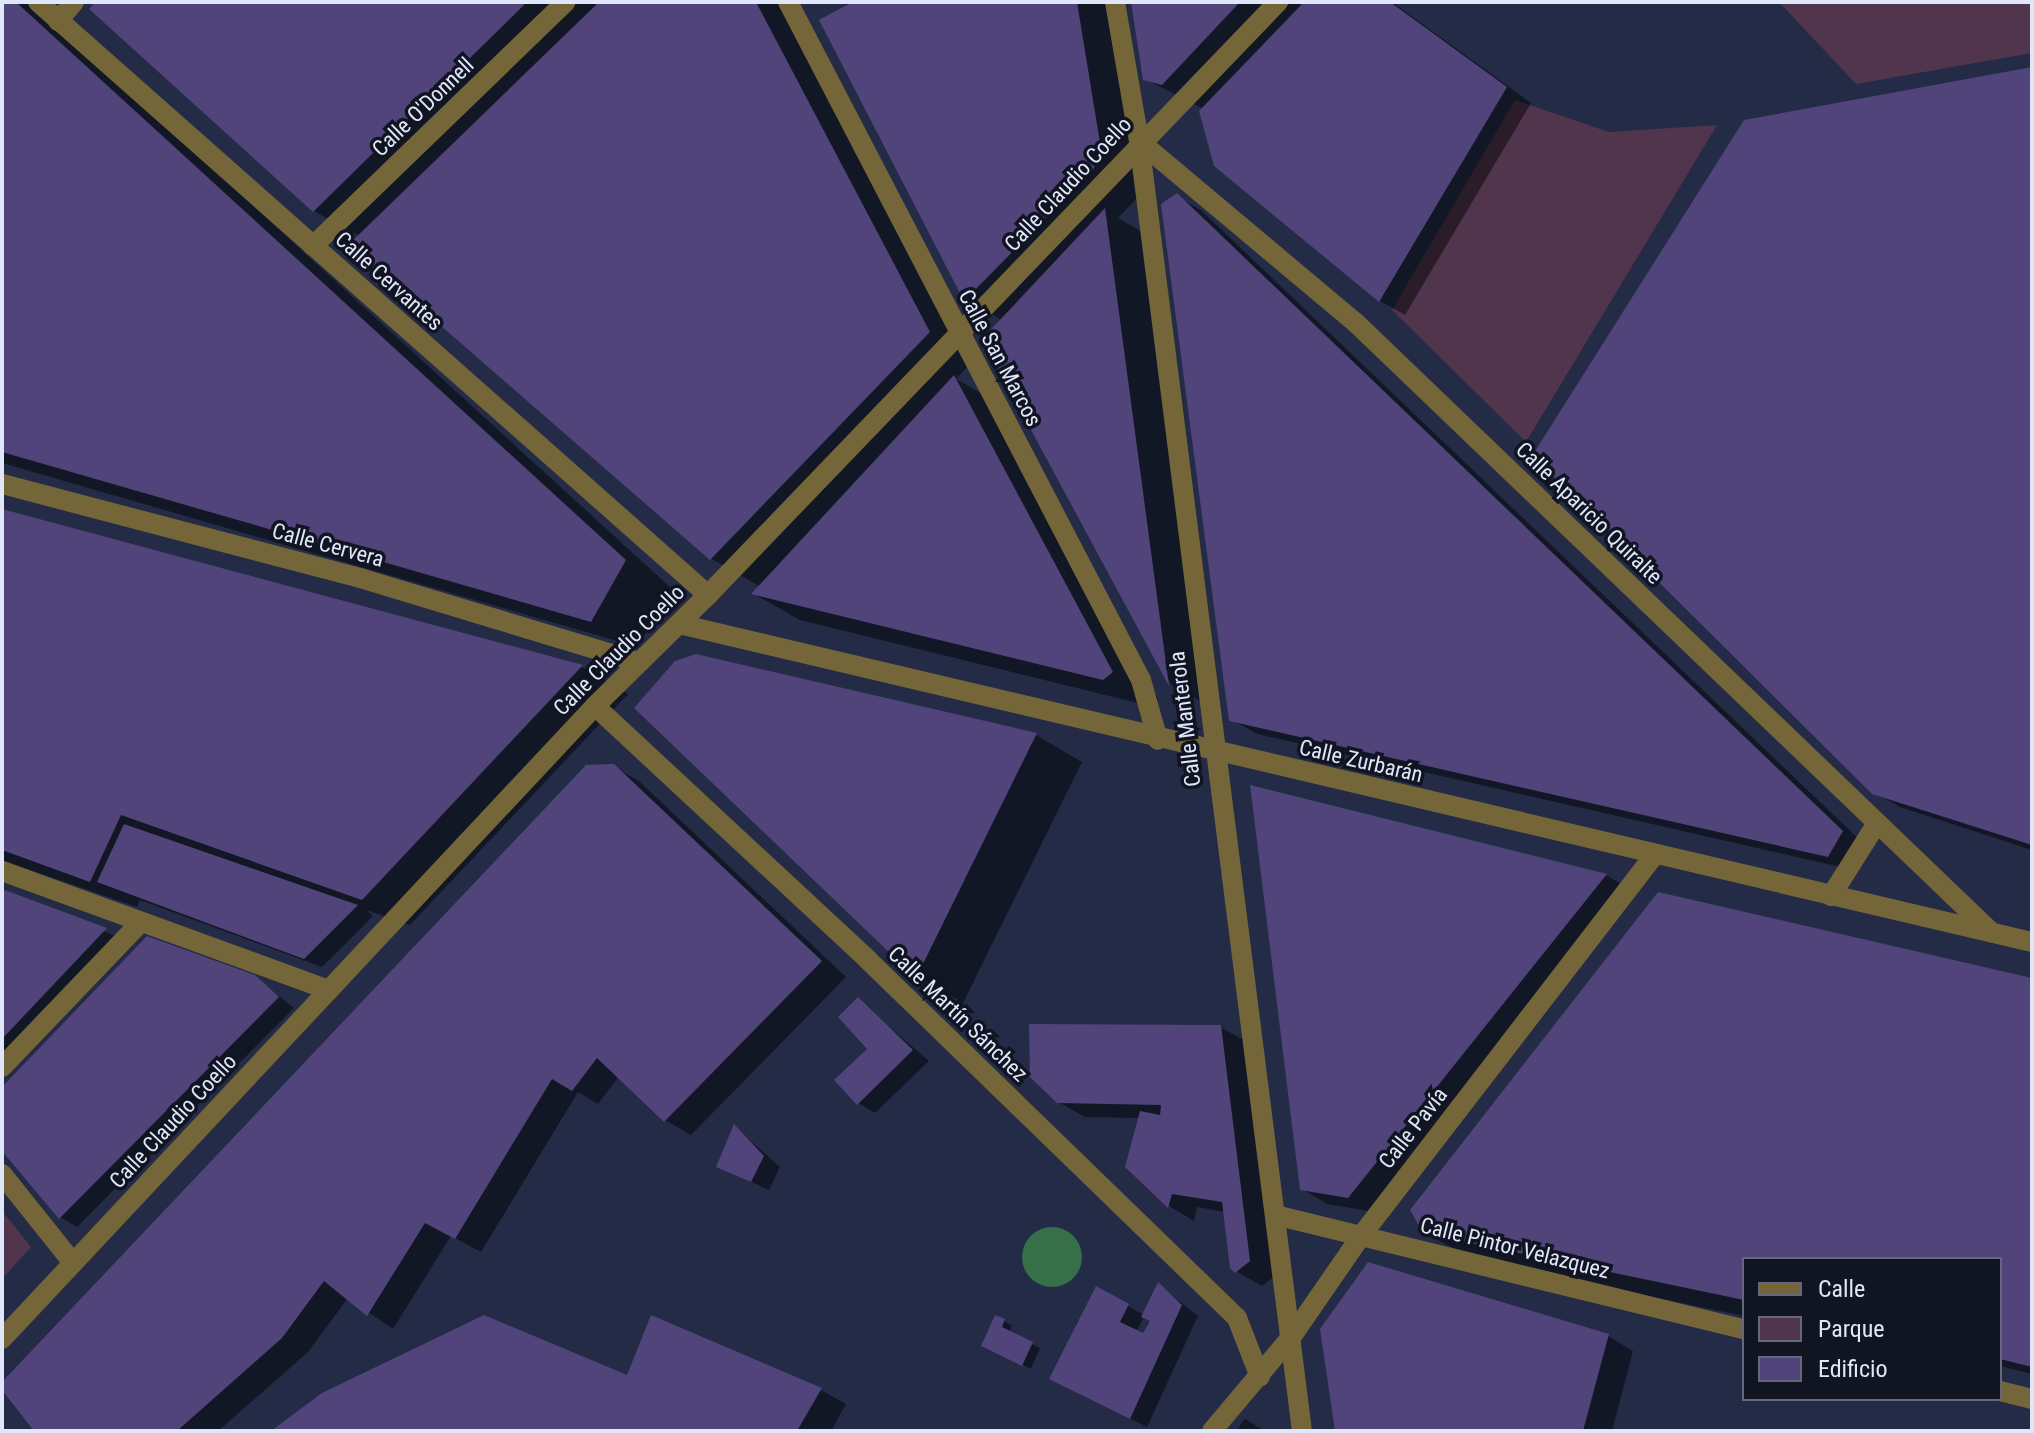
<!DOCTYPE html>
<html>
<head>
<meta charset="utf-8">
<style>
	body { margin:0 }
	#map { position:relative; width:2034px; height:1433px; overflow:hidden; background:#232b47; font-family:"Roboto Condensed",sans-serif }
	div>[style] { position:absolute }
	[style*='--x'] { left:calc(var(--x)*1px); top:calc(var(--y)*1px); width:calc(var(--w)*1px); rotate:calc(var(--a)*1deg) }
	.green>* { inset:0; background:#50354c }
	.water>* { inset:0; background:#366f48 }
	.round { border-radius:50% }
	.shadow>* { inset:0; background:#0007 }
	.building>* { inset:0; background:#50447a }
	.street>* { height:20px; margin:-10px; padding:0 10px; transform-origin:10px; border-radius:10px; background:#756639 }
	span { translate:-50% -50%; white-space:nowrap; text-align:center; line-height:1.15; -webkit-text-stroke:7px #111421; paint-order:stroke }
	.street-label { font-size:22px; color:#e1e7fa }
	.frame { position:absolute; inset:0; border:4px solid #e1e7fa; pointer-events:none }
	.legend { position:absolute; left:1742px; top:1257px; width:260px; height:144px; box-sizing:border-box; background:#111421; border:2px solid #646878; margin:0; padding:10px 14px; list-style:none; font-size:24px; color:#e1e7fa }
	.legend li { display:flex; align-items:center; gap:16px; height:40px }
	.legend b { width:40px; border:2px solid #646878 }
</style>
</head>
<body>
<div id="map">
	<div class="green">
		<i style="clip-path:polygon(1779px 2px,2032px 2px,2032px 53px,1856px 84px)"></i>
		<i style="clip-path:polygon(1515px 100px,1609px 132px,1717px 125px,1526px 442px,1392px 310px)"></i>
		<i style="clip-path:polygon(2px 1211px,31px 1247px,2px 1279px)"></i>
	</div>
	<div class="water">
		<i class="round" style="left:1022px;top:1227px;width:60px;height:60px"></i>
	</div>
	<div class="shadow">
		<i style="clip-path:polygon(2px 2px,30px 2px,671px 588px,638px 647px,2px 463px)"></i>
		<i style="clip-path:polygon(98px 2px,787px 2px,975px 359px,956px 379px,1000px 404px,1158px 699px,1150px 706px,800px 620px,754px 594px,761px 587px,712px 559px,351px 245px,359px 236px,314px 211px)"></i>
		<i style="clip-path:polygon(841px 2px,1118px 2px,1139px 196px,1118px 218px,1151px 237px,1215px 710px,1171px 684px,985px 339px,1002px 320px,966px 300px,822px 20px,848px 6px)"></i>
		<i style="clip-path:polygon(1133px 2px,1392px 2px,1531px 103px,1405px 315px,1380px 301px,1216px 165px,1204px 109px,1145px 79px)"></i>
		<i style="clip-path:polygon(2032px 69px,2032px 850px,1900px 807px,1874px 792px)"></i>
		<i style="clip-path:polygon(1177px 196px,1202px 211px,1867px 847px,1854px 870px,1257px 734px,1231px 719px)"></i>
		<i style="clip-path:polygon(2px 511px,582px 667px,628px 694px,410px 925px,366px 910px,373px 916px,322px 967px,140px 900px,137px 907px,2px 860px)"></i>
		<i style="clip-path:polygon(636px 708px,1036px 735px,1082px 762px,963px 1003px,917px 976px)"></i>
		<i style="clip-path:polygon(613px 766px,640px 782px,846px 977px,691px 1135px,665px 1120px,619px 1076px,598px 1104px,578px 1092px,481px 1252px,451px 1236px,393px 1329px,348px 1298px,308px 1352px,218px 1431px,36px 1431px,2px 1385px)"></i>
		<i style="clip-path:polygon(1252px 788px,1606px 875px,1631px 890px,1374px 1212px,1327px 1204px,1302px 1189px)"></i>
		<i style="clip-path:polygon(2px 891px,123px 939px,2px 1065px)"></i>
		<i style="clip-path:polygon(254px 977px,294px 1008px,77px 1227px,60px 1217px,2px 1148px,2px 1090px)"></i>
		<i style="clip-path:polygon(2032px 980px,2032px 1374px,2000px 1366px,2000px 1259px,1744px 1259px,1744px 1316px,1472px 1259px,1424px 1232px)"></i>
		<i style="clip-path:polygon(858px 1000px,929px 1061px,875px 1113px,858px 1103px,870px 1049px)"></i>
		<i style="clip-path:polygon(1220px 1027px,1246px 1041px,1275px 1276px,1262px 1286px,1236px 1271px,1225px 1212px,1197px 1207px,1194px 1221px,1169px 1206px,1127px 1167px,1140px 1118px,1085px 1117px,1058px 1102px)"></i>
		<i style="clip-path:polygon(735px 1127px,780px 1167px,769px 1190px,718px 1166px)"></i>
		<i style="clip-path:polygon(evenodd,1159px 1285px,1198px 1316px,1147px 1427px,1068px 1388px,1097px 1289px,1144px 1315px,1159px 1285px,1144px 1317px,1152px 1321px,1144px 1336px,1136px 1332px,1144px 1317px)"></i>
		<i style="clip-path:polygon(1004px 1321px,1012px 1326px,1009px 1333px,1040px 1348px,1031px 1369px,992px 1349px)"></i>
		<i style="clip-path:polygon(1608px 1336px,1633px 1351px,1612px 1431px,1337px 1431px)"></i>
		<i style="clip-path:polygon(628px 1378px,821px 1390px,846px 1404px,831px 1431px,274px 1431px)"></i>
		<i style="clip-path:polygon(1245px 1419px,1265px 1431px,1236px 1431px)"></i>
	</div>
	<div class="building">
		<i style="clip-path:polygon(2px 2px,16px 2px,626px 560px,591px 622px,2px 452px)"></i>
		<i style="clip-path:polygon(95px 2px,527px 2px,313px 212px,89px 9px)"></i>
		<i style="clip-path:polygon(599px 2px,756px 2px,930px 332px,710px 560px,348px 245px)"></i>
		<i style="clip-path:polygon(852px 2px,1077px 2px,1101px 149px,1093px 170px,964px 301px,819px 20px)"></i>
		<i style="clip-path:polygon(1131px 2px,1240px 2px,1162px 85px,1143px 80px)"></i>
		<i style="clip-path:polygon(1304px 2px,1390px 2px,1507px 87px,1379px 302px,1214px 166px,1199px 111px)"></i>
		<i style="clip-path:polygon(2032px 67px,2032px 845px,1872px 794px,1532px 456px,1744px 120px)"></i>
		<i style="clip-path:polygon(1177px 193px,1843px 831px,1828px 857px,1229px 721px,1161px 204px)"></i>
		<i style="clip-path:polygon(1105px 208px,1169px 686px,982px 339px)"></i>
		<i style="clip-path:polygon(954px 375px,1113px 672px,1103px 680px,751px 594px)"></i>
		<i style="clip-path:polygon(2px 509px,583px 665px,362px 900px,121px 815px,90px 882px,2px 850px)"></i>
		<i style="clip-path:polygon(696px 654px,1037px 733px,916px 978px,634px 708px,675px 661px)"></i>
		<i style="clip-path:polygon(614px 764px,822px 961px,664px 1122px,597px 1058px,572px 1091px,552px 1079px,455px 1239px,425px 1223px,367px 1316px,324px 1281px,282px 1338px,177px 1431px,34px 1431px,2px 1390px,2px 1382px,586px 765px)"></i>
		<i style="clip-path:polygon(1250px 785px,1607px 874px,1348px 1198px,1300px 1190px)"></i>
		<i style="clip-path:polygon(124px 824px,358px 905px,304px 959px,97px 882px)"></i>
		<i style="clip-path:polygon(2px 889px,107px 928px,2px 1039px)"></i>
		<i style="clip-path:polygon(1658px 892px,2032px 978px,2032px 1367px,2000px 1359px,2000px 1259px,1744px 1259px,1744px 1300px,1423px 1233px,1410px 1210px)"></i>
		<i style="clip-path:polygon(147px 936px,255px 975px,279px 997px,59px 1219px,2px 1151px,2px 1087px)"></i>
		<i style="clip-path:polygon(858px 997px,913px 1050px,857px 1105px,834px 1080px,867px 1049px,838px 1017px)"></i>
		<i style="clip-path:polygon(1029px 1024px,1221px 1025px,1250px 1261px,1235px 1273px,1230px 1268px,1222px 1202px,1172px 1194px,1168px 1208px,1125px 1167px,1140px 1111px,1160px 1115px,1161px 1105px,1057px 1103px,1030px 1077px)"></i>
		<i style="clip-path:polygon(734px 1124px,764px 1156px,751px 1182px,716px 1167px)"></i>
		<i style="clip-path:polygon(1368px 1262px,1609px 1334px,1583px 1431px,1335px 1431px,1320px 1329px)"></i>
		<i style="clip-path:polygon(1158px 1282px,1182px 1305px,1130px 1419px,1049px 1379px,1096px 1286px,1129px 1304px,1120px 1322px,1143px 1333px,1150px 1321px,1141px 1317px)"></i>
		<i style="clip-path:polygon(484px 1315px,627px 1375px,651px 1315px,822px 1388px,797px 1431px,271px 1431px,322px 1393px)"></i>
		<i style="clip-path:polygon(995px 1315px,1005px 1319px,1002px 1327px,1033px 1342px,1022px 1366px,981px 1346px)"></i>
	</div>
	<div class="street">
		<i style="--x:38;--y:2;--w:895;--a:41.51"></i>
		<i style="--x:788;--y:2;--w:764;--a:62.5"></i>
		<i style="--x:1141;--y:680;--w:62;--a:74.2"></i>
		<i style="--x:1115;--y:2;--w:141;--a:80.2"></i>
		<i style="--x:1139;--y:141;--w:1300;--a:82.8"></i>
		<i style="--x:58;--y:21;--w:25;--a:-50"></i>
		<i style="--x:1139;--y:141;--w:283;--a:40"></i>
		<i style="--x:1356;--y:323;--w:881;--a:43.8"></i>
		<i style="--x:313;--y:246;--w:351;--a:-44"></i>
		<i style="--x:2;--y:484;--w:370;--a:14.7"></i>
		<i style="--x:360;--y:578;--w:290;--a:16.8"></i>
		<i style="--x:679;--y:624;--w:1390;--a:13.23"></i>
		<i style="--x:595;--y:706;--w:373;--a:42.9"></i>
		<i style="--x:868;--y:960;--w:514;--a:44.13"></i>
		<i style="--x:1237;--y:1318;--w:63;--a:68.7"></i>
		<i style="--x:2;--y:871;--w:348;--a:20"></i>
		<i style="--x:1831;--y:896;--w:86;--a:-57.8"></i>
		<i style="--x:2;--y:1067;--w:201;--a:-46.2"></i>
		<i style="--x:2;--y:1174;--w:114;--a:51.4"></i>
		<i style="--x:1275;--y:1215;--w:483;--a:13.7"></i>
		<i style="--x:2;--y:1339;--w:867;--a:-46.87"></i>
		<i style="--x:595;--y:706;--w:158;--a:-44.5"></i>
		<i style="--x:708;--y:595;--w:823;--a:-46.13"></i>
		<i style="--x:2000;--y:1391;--w:33;--a:14"></i>
		<i style="--x:1212;--y:1431;--w:124;--a:-49.9"></i>
		<i style="--x:1292;--y:1336;--w:121;--a:-55.4"></i>
		<i style="--x:1361;--y:1236;--w:481;--a:-52.4"></i>
	</div>
	<div class="street-label">
		<span style="left:423px;top:107px;rotate:-44deg">Calle O'Donnell</span>
		<span style="left:1068px;top:184px;rotate:-47deg">Calle Claudio Coello</span>
		<span style="left:389px;top:281px;rotate:42deg">Calle Cervantes</span>
		<span style="left:1000px;top:358px;rotate:62deg">Calle San Marcos</span>
		<span style="left:1589px;top:513px;rotate:44deg">Calle Aparicio Quiralte</span>
		<span style="left:328px;top:545px;rotate:15deg">Calle Cervera</span>
		<span style="left:619px;top:650px;rotate:-45deg">Calle Claudio Coello</span>
		<span style="left:1185px;top:719px;rotate:-97deg">Calle Manterola</span>
		<span style="left:1361px;top:761px;rotate:13deg">Calle Zurbarán</span>
		<span style="left:958px;top:1014px;rotate:44deg">Calle Martín Sánchez</span>
		<span style="left:173px;top:1121px;rotate:-47deg">Calle Claudio Coello</span>
		<span style="left:1413px;top:1128px;rotate:-52deg">Calle Pavía</span>
		<span style="left:1515px;top:1248px;rotate:14deg">Calle Pintor Velazquez</span>
	</div>
	<div class="frame"></div>
	<ul class="legend">
	<li><b style="height:10px;background:#756639"></b>Calle</li>
	<li><b style="height:22px;background:#50354c"></b>Parque</li>
	<li><b style="height:22px;background:#50447a"></b>Edificio</li>
	</ul>
</div>
</body>
</html>
